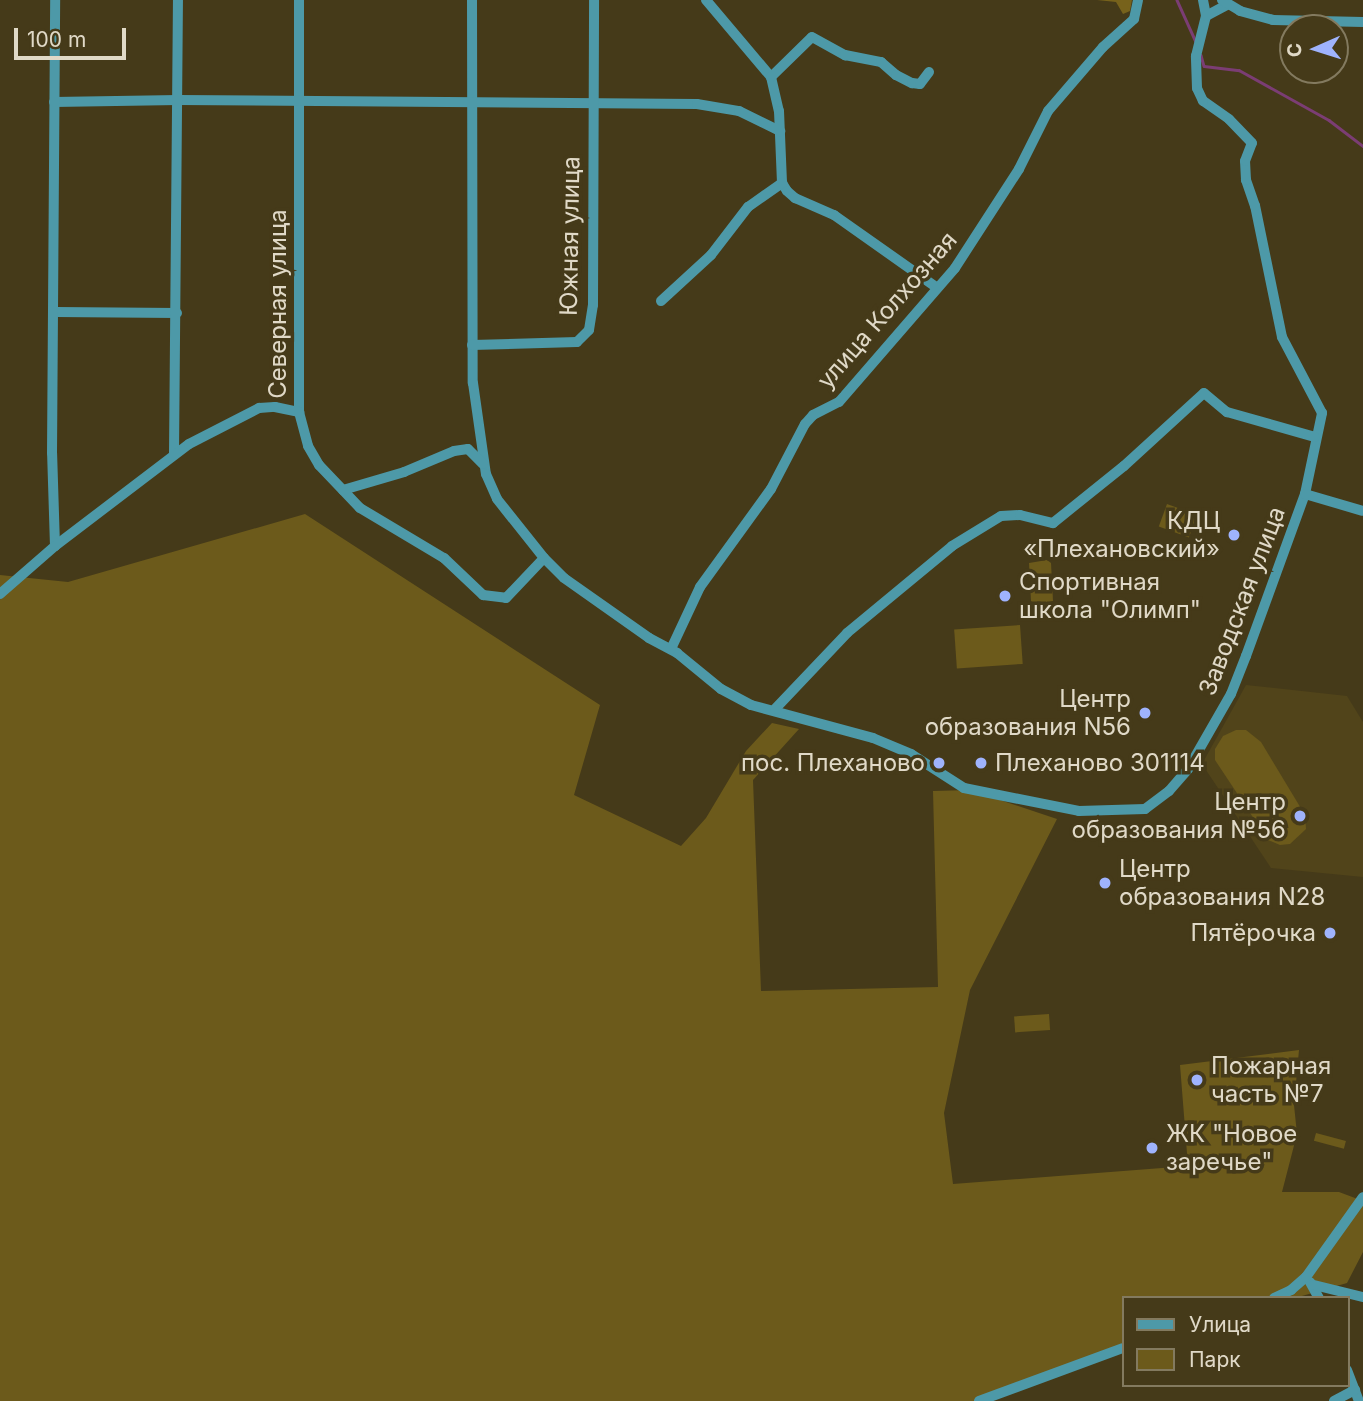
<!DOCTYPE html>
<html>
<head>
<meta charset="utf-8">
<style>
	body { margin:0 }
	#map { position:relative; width:1363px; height:1401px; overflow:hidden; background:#453a19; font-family:Inter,sans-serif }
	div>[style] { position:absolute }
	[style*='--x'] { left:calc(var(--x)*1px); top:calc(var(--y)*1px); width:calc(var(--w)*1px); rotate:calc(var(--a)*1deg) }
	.built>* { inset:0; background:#51441a }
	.green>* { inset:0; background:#6c5a1b; transform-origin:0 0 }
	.forest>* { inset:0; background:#77621b }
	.stream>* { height:2.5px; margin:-1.25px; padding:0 1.25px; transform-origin:1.25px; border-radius:1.25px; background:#7b3d74 }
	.minor>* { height:10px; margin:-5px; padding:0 5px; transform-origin:5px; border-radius:5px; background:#4d99a8 }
	.dots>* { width:19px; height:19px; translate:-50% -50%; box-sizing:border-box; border:4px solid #453a19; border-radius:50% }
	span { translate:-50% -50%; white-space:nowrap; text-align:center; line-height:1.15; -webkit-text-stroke:7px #453a19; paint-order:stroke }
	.street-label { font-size:24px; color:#e0d9c7 }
	.poi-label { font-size:24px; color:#e0d9c7 }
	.right { translate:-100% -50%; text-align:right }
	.left { translate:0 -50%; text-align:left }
	.legend { position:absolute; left:1122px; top:1296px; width:228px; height:91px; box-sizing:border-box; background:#453a19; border:2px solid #837a5f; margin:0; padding:9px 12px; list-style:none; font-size:21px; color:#e0d9c7 }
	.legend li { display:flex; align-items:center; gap:14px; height:35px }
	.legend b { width:35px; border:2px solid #837a5f }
	.north { position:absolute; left:1279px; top:14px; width:70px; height:70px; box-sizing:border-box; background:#453a19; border:2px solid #837a5f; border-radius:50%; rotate:267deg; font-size:19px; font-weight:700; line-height:28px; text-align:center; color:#e0d9c7 }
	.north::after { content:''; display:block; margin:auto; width:24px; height:32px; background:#9fb3fd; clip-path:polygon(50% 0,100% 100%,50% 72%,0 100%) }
	.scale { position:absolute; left:14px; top:28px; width:112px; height:32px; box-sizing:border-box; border:4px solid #e0d9c7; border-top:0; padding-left:9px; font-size:21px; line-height:24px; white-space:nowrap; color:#e0d9c7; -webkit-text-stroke:5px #453a19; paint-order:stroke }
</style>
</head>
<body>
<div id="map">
	<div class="built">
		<i style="clip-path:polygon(1246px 685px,1347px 696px,1363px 722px,1363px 877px,1271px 868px,1202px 764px)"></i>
	</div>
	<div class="green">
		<i style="left:1167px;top:504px;width:32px;height:24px;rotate:20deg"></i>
		<i style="clip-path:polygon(305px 514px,600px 705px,574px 795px,681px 846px,706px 818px,746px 751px,772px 723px,799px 729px,753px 780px,761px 991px,938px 987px,933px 791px,970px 790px,1057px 819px,970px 990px,944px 1113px,953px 1184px,1188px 1166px,1180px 1065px,1299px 1050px,1294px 1105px,1297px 1134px,1282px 1192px,1339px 1192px,1363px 1201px,1363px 1252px,1347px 1283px,1295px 1298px,1123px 1298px,1123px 1348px,985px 1401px,0 1401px,0 575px,68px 582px)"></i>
		<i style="clip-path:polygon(1047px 560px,1051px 563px,1053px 601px,1035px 605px,1031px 601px,1029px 563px)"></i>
		<i style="left:1020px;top:625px;width:39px;height:66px;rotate:86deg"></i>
		<i style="clip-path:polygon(1246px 730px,1261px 742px,1305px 815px,1306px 829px,1290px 844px,1280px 845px,1268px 840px,1215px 760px,1215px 749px,1223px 736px,1236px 730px)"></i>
		<i style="left:1049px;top:1014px;width:16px;height:35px;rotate:86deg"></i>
		<i style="left:1316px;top:1133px;width:31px;height:8px;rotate:15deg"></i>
	</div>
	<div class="forest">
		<i style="clip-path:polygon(1097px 0,1132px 0,1130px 11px,1123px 14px,1116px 2px)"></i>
	</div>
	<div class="stream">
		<i style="--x:1177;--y:0;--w:46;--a:65.7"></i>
		<i style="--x:1201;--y:55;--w:11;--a:75"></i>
		<i style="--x:1204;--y:66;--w:35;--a:7"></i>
		<i style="--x:1239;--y:70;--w:103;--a:29.1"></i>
		<i style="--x:1329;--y:120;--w:43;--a:37.4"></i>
	</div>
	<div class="minor">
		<i style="--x:299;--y:0;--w:412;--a:90"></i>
		<i style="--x:299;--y:412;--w:35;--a:75"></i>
		<i style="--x:308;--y:446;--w:22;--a:60"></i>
		<i style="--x:319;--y:465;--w:59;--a:46.4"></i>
		<i style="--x:360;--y:508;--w:98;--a:30.8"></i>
		<i style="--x:444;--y:558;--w:54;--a:43.5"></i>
		<i style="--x:483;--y:595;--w:23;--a:7"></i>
		<i style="--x:506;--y:598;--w:55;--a:-46.5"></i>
		<i style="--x:472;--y:0;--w:383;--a:89.9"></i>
		<i style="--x:473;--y:383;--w:92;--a:81.9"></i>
		<i style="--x:486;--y:474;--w:27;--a:66"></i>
		<i style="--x:497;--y:499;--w:75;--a:51.5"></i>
		<i style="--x:544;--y:558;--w:28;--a:45"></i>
		<i style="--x:564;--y:578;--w:104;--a:35.2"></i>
		<i style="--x:649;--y:638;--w:32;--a:28"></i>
		<i style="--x:677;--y:653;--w:57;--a:39.3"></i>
		<i style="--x:721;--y:689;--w:34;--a:28"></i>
		<i style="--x:751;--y:705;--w:126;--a:15.1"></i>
		<i style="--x:873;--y:738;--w:41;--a:22.8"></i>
		<i style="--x:911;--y:754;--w:63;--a:32.7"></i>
		<i style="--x:964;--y:788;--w:117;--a:11.3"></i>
		<i style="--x:1079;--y:811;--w:66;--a:-1.7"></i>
		<i style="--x:1145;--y:809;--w:30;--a:-37"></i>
		<i style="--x:1169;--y:791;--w:29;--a:-49"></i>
		<i style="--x:1188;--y:769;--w:86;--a:-60.2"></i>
		<i style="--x:1231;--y:694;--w:41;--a:-68.5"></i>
		<i style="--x:1246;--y:656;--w:172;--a:-70"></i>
		<i style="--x:1305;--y:494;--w:83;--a:-78.1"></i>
		<i style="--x:1322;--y:413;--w:86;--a:-117.8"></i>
		<i style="--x:1282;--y:337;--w:134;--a:-101.6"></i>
		<i style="--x:1255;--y:206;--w:28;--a:-109"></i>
		<i style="--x:1246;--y:180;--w:19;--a:-93"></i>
		<i style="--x:1245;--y:161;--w:19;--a:-69"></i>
		<i style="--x:1252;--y:143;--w:33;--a:-134"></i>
		<i style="--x:1229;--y:119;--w:32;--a:-145"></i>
		<i style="--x:1203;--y:101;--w:14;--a:-115"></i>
		<i style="--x:1197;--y:88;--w:32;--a:-92"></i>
		<i style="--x:1196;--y:56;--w:41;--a:-76"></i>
		<i style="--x:706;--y:0;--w:101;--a:49.8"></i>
		<i style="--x:771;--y:77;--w:35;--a:77"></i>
		<i style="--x:779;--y:111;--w:72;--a:87.6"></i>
		<i style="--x:782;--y:183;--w:9;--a:58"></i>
		<i style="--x:787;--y:191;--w:11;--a:41"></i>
		<i style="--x:795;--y:198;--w:43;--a:23.6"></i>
		<i style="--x:834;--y:215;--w:125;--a:35.2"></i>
		<i style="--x:1203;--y:0;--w:16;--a:79"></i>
		<i style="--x:1206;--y:16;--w:24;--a:-28"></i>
		<i style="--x:1222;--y:0;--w:21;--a:31"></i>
		<i style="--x:1240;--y:11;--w:34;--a:15"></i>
		<i style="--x:1273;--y:20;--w:90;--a:1.3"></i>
		<i style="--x:771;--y:77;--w:57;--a:-44.3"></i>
		<i style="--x:812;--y:37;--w:38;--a:29"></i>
		<i style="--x:845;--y:55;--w:37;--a:11"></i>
		<i style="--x:881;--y:62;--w:20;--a:41"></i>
		<i style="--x:896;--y:75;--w:18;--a:27"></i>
		<i style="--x:912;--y:83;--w:8;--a:7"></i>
		<i style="--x:920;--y:84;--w:15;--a:-53"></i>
		<i style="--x:54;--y:102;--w:124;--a:-0.9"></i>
		<i style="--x:178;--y:100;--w:519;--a:0.44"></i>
		<i style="--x:697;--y:104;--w:43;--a:9.5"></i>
		<i style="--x:739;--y:111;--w:46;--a:26"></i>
		<i style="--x:661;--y:301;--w:68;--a:-42.6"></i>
		<i style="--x:711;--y:255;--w:61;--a:-52.4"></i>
		<i style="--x:748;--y:207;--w:42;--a:-35.2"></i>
		<i style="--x:56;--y:312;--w:121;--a:0.5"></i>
		<i style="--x:472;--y:345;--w:105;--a:-1.6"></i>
		<i style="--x:577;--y:342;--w:17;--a:-45"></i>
		<i style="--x:589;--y:330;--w:25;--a:-81"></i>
		<i style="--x:593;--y:305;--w:305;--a:-89.8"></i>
		<i style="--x:174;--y:454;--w:454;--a:-89.5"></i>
		<i style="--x:343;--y:490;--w:64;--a:-16.4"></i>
		<i style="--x:404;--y:472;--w:54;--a:-22.8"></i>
		<i style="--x:454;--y:451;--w:14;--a:-8"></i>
		<i style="--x:468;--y:449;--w:21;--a:45"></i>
		<i style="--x:1305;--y:494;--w:60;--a:16.3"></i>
		<i style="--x:55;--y:546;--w:93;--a:-91.8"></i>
		<i style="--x:52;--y:453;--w:453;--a:-89.6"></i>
		<i style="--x:0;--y:594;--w:73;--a:-41.1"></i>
		<i style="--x:55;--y:546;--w:168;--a:-37.3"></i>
		<i style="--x:189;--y:444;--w:79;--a:-27.2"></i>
		<i style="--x:259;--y:408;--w:16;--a:-4"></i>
		<i style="--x:275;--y:407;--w:25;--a:12"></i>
		<i style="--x:671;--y:649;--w:68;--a:-64.9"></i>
		<i style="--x:700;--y:587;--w:121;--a:-54.1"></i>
		<i style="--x:771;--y:489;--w:73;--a:-62.4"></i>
		<i style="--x:805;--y:424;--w:12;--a:-48"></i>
		<i style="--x:813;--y:415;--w:29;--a:-27"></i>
		<i style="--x:839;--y:402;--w:177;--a:-49.1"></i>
		<i style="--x:955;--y:268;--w:118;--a:-57.1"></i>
		<i style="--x:1019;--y:169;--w:65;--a:-63.4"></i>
		<i style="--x:1048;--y:111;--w:84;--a:-49.3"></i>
		<i style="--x:1103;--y:47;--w:42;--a:-42.1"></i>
		<i style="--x:1134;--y:19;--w:19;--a:-78"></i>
		<i style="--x:775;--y:709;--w:105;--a:-46.5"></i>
		<i style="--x:847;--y:633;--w:136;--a:-39.6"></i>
		<i style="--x:952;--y:546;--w:57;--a:-31.5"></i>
		<i style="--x:1001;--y:516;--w:19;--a:-3"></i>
		<i style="--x:1020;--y:515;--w:34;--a:14"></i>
		<i style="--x:1053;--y:523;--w:91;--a:-38.8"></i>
		<i style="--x:1124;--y:466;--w:108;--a:-42.4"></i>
		<i style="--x:1204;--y:393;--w:30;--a:40"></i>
		<i style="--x:1227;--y:412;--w:91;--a:15.9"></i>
		<i style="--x:1310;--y:1282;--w:18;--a:61"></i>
		<i style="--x:1314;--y:1285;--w:50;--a:13.8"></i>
		<i style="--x:1274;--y:1298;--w:19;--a:-25"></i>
		<i style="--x:1291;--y:1290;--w:20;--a:-41"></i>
		<i style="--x:1306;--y:1277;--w:98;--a:-54.5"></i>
		<i style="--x:1347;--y:1370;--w:33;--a:69"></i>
		<i style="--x:979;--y:1401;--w:153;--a:-20.2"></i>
		<i style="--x:1334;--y:1401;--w:24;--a:-28"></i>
	</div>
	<div class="dots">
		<i style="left:1234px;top:535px;background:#9fb3fd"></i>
		<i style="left:1005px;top:596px;background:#9fb3fd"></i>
		<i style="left:1145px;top:713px;background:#9fb3fd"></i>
		<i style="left:939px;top:763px;background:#9fb3fd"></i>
		<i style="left:981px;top:763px;background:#9fb3fd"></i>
		<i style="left:1300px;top:816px;background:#9fb3fd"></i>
		<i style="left:1105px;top:883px;background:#9fb3fd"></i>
		<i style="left:1330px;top:933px;background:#9fb3fd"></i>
		<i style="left:1197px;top:1080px;background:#9fb3fd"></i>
		<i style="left:1152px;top:1148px;background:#9fb3fd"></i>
	</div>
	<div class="street-label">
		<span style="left:570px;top:236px;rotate:-89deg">Южная улица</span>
		<span style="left:278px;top:304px;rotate:-90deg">Северная улица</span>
		<span style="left:887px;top:310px;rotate:-49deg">улица Колхозная</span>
		<span style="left:1242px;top:601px;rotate:-69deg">Заводская улица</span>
	</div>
	<div class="poi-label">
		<span class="right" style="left:1220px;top:535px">КДЦ<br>«Плехановский»</span>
		<span class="left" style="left:1019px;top:596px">Спортивная<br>школа "Олимп"</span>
		<span class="right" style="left:1131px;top:713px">Центр<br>образования N56</span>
		<span class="right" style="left:925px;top:763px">пос. Плеханово</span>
		<span class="left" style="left:995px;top:763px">Плеханово 301114</span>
		<span class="right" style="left:1286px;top:816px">Центр<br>образования №56</span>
		<span class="left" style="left:1119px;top:883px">Центр<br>образования N28</span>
		<span class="right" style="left:1316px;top:933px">Пятёрочка</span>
		<span class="left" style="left:1211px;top:1080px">Пожарная<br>часть №7</span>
		<span class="left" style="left:1166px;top:1148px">ЖК "Новое<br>заречье"</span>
	</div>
	<ul class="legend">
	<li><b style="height:9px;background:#4d99a8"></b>Улица</li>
	<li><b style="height:19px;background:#6c5a1b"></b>Парк</li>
	</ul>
	<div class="north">С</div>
	<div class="scale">100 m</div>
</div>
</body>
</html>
